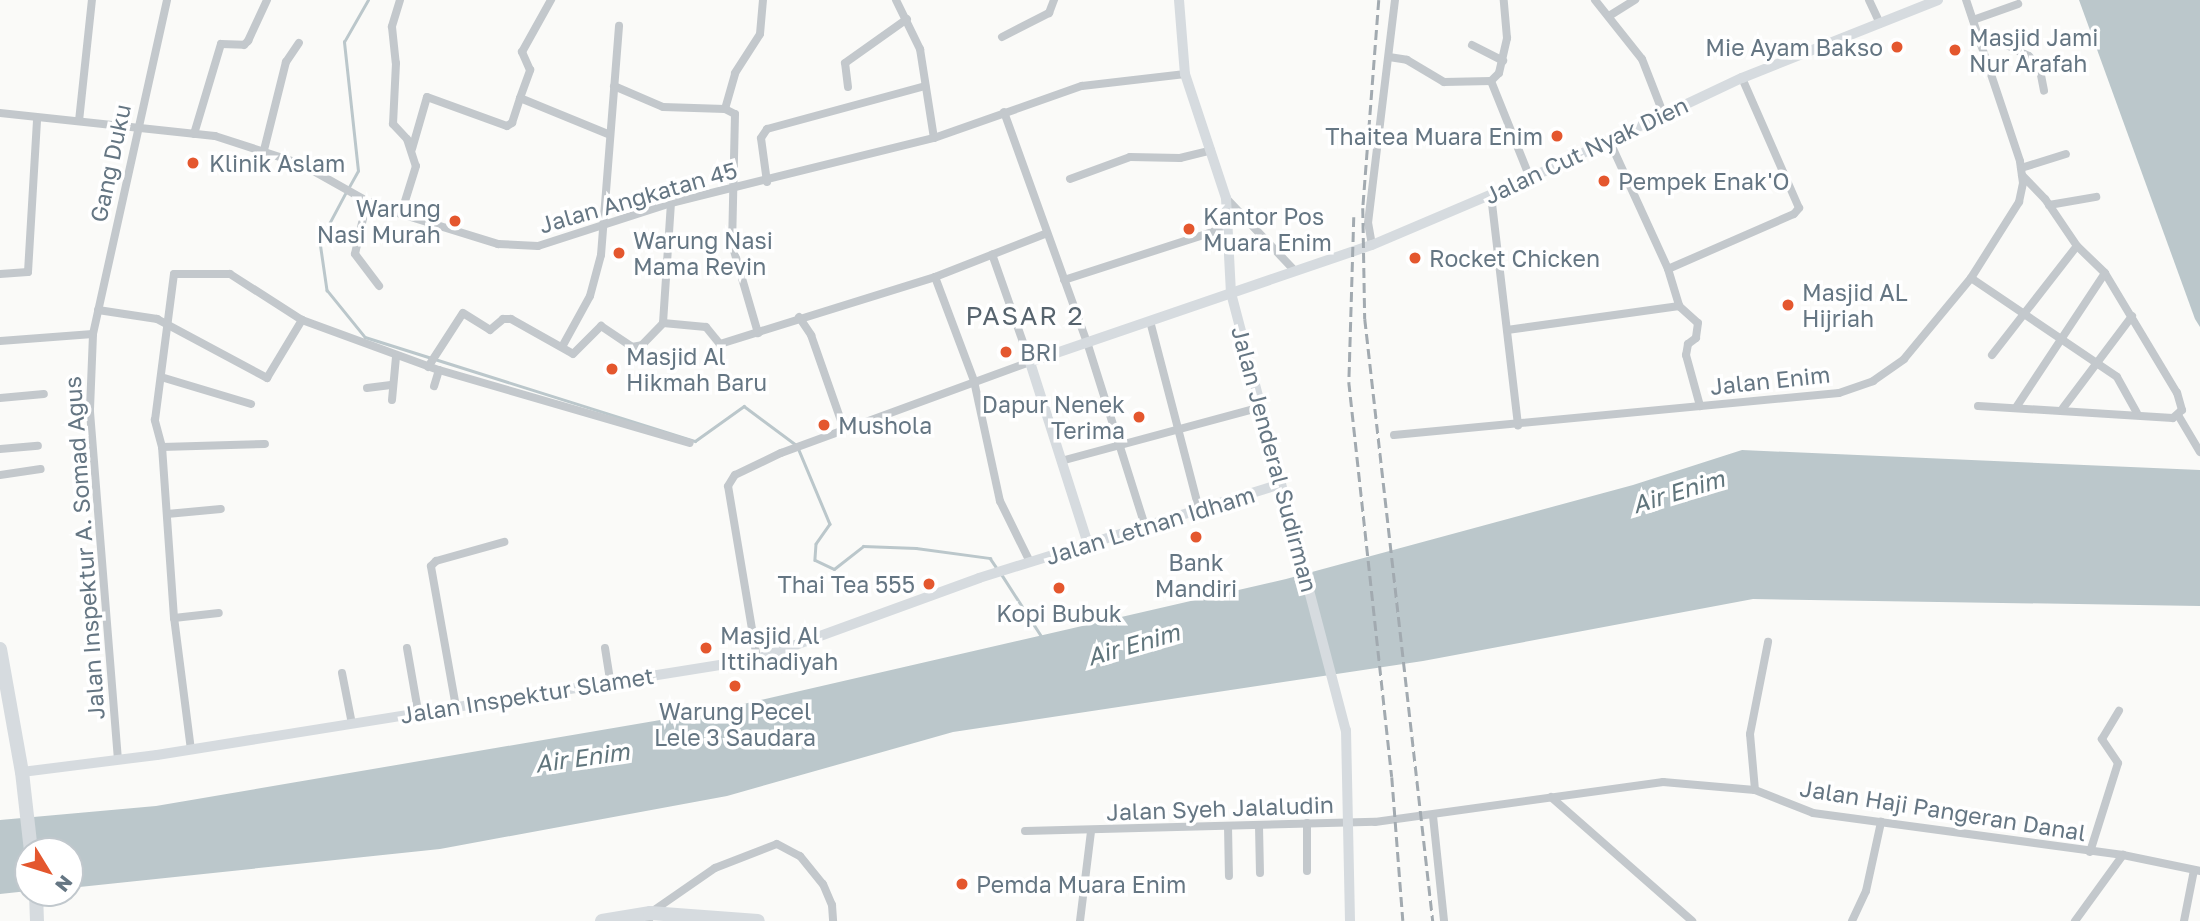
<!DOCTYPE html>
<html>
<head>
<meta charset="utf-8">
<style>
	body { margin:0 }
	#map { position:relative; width:2200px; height:921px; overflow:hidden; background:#fafaf8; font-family:"Golos Text",sans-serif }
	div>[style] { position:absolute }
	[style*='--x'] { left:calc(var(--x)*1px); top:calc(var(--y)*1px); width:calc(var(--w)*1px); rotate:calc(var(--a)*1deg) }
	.water>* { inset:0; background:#bbc7cb }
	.stream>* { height:2.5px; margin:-1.25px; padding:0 1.25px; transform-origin:1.25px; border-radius:1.25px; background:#bbc7cb }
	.street>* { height:8px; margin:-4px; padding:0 4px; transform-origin:4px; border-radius:4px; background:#c3c8cc }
	.secondary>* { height:10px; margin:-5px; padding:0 5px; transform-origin:5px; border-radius:5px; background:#d6dbdf }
	.highway>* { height:14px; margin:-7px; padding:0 7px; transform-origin:7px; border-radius:7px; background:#d6dbdf }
	.rail>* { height:2.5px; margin-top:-1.25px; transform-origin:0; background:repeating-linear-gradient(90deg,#a2aab0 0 10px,transparent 0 15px) }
	.dots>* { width:19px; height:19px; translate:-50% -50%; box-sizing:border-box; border:4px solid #fff; border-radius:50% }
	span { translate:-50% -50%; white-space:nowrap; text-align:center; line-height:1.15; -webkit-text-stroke:7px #fff; paint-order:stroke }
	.poi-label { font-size:23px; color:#657683 }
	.left { translate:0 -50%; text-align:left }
	.right { translate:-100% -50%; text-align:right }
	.street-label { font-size:23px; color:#657683 }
	.water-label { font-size:24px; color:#60757c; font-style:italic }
	.quarter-label { font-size:26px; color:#57646e; letter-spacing:2px }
	.north { position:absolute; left:14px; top:837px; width:70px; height:70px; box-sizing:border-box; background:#fff; border:2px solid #c1c8cd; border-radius:50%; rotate:128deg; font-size:19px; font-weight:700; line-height:28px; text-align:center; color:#657683 }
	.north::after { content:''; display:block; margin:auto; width:24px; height:32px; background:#e4572e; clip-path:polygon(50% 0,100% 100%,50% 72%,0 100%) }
</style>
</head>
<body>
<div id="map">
	<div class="water">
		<i style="clip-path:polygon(2079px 0,2200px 0,2200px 327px,2195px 319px)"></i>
		<i style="clip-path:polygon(1742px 450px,2200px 470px,2200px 606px,1753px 599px,1423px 661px,953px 732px,727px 796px,440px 849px,70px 888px,70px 851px,28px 851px,28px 891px,0 894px,0 820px,156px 806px,713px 711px,1286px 579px,1633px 485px)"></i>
	</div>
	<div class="stream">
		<i style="--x:349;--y:187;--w:18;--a:-61"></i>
		<i style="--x:358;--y:171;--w:130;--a:-96.2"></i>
		<i style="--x:344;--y:42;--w:48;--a:-60.3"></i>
		<i style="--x:346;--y:193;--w:55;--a:118"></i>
		<i style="--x:320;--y:242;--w:49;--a:81.7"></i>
		<i style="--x:327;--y:290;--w:60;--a:51"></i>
		<i style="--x:365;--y:337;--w:346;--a:17.5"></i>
		<i style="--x:695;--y:441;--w:60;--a:-35.5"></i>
		<i style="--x:744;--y:406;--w:64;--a:36.7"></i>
		<i style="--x:799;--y:450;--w:80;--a:67.3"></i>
		<i style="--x:830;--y:524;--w:24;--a:125"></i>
		<i style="--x:816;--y:544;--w:16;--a:94"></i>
		<i style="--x:815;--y:560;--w:21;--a:25"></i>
		<i style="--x:834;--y:569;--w:37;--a:-38"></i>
		<i style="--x:863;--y:546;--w:53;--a:2.2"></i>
		<i style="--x:916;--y:548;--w:75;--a:7.7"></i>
		<i style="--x:990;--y:558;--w:14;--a:56"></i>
		<i style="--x:1002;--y:575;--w:74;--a:57.2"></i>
	</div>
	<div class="street">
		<i style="--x:400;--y:0;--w:28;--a:107"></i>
		<i style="--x:392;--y:27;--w:36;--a:84"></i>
		<i style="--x:396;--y:63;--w:61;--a:92.8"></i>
		<i style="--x:393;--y:124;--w:21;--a:47"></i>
		<i style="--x:407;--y:139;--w:28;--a:72"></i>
		<i style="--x:416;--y:166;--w:50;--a:107.4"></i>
		<i style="--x:896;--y:0;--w:55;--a:63.9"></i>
		<i style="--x:920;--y:49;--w:90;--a:81.1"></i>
		<i style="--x:1595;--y:0;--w:75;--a:51.5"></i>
		<i style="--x:1642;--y:59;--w:58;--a:68.7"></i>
		<i style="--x:1869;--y:0;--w:26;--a:65"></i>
		<i style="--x:1609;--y:16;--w:31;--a:-32"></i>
		<i style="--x:1973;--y:20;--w:48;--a:-19.6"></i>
		<i style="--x:1002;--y:37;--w:53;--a:-27.1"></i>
		<i style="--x:1049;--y:13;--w:14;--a:-69"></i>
		<i style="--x:1980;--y:41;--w:21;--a:3"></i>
		<i style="--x:2001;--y:42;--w:31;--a:27"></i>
		<i style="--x:2029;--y:56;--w:18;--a:52"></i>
		<i style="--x:2040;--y:70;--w:21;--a:79"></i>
		<i style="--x:1472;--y:45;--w:35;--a:27"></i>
		<i style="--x:1389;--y:57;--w:18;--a:9"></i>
		<i style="--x:1407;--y:60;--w:43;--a:30.7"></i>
		<i style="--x:1444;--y:82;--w:47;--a:-1.2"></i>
		<i style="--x:1491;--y:81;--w:105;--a:68.1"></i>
		<i style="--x:1491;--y:81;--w:11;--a:-45"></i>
		<i style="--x:1499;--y:73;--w:36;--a:-77"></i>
		<i style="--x:1507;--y:38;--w:38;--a:-95"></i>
		<i style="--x:614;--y:86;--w:53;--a:23.2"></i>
		<i style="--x:663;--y:107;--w:62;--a:1.8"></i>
		<i style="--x:725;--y:109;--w:11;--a:27"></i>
		<i style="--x:735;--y:114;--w:130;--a:91.3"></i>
		<i style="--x:732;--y:244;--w:93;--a:73.7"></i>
		<i style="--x:848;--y:87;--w:24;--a:-97"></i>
		<i style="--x:845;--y:63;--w:76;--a:-35.4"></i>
		<i style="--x:520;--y:98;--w:30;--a:-70"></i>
		<i style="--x:530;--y:70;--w:20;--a:-114"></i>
		<i style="--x:522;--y:52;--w:60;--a:-60.9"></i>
		<i style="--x:725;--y:109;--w:37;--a:-74"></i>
		<i style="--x:735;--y:73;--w:46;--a:-57.3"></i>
		<i style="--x:760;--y:34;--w:34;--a:-85"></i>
		<i style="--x:1004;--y:112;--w:245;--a:70.2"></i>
		<i style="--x:1087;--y:342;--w:193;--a:72.5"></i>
		<i style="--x:0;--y:113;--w:216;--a:6.1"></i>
		<i style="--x:215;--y:136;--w:90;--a:18"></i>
		<i style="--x:301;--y:164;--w:76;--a:29.3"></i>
		<i style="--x:367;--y:201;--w:36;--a:21"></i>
		<i style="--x:401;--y:214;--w:102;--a:17.2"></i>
		<i style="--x:498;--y:244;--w:40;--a:2.9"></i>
		<i style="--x:538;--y:246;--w:140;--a:-17.9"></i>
		<i style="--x:671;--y:203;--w:271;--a:-13.9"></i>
		<i style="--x:934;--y:138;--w:157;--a:-19.4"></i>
		<i style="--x:1082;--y:86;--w:104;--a:-6.6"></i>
		<i style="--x:79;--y:121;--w:122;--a:-83.9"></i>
		<i style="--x:194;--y:134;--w:94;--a:-73.3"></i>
		<i style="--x:221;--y:44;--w:23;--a:2"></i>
		<i style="--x:244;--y:45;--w:6;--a:-45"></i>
		<i style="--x:248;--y:41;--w:45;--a:-65.1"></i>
		<i style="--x:1609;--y:140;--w:142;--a:65.4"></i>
		<i style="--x:1668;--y:269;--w:39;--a:73"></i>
		<i style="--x:412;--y:149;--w:54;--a:-73.9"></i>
		<i style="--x:427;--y:97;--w:85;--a:19.9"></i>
		<i style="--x:507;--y:126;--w:6;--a:-31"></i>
		<i style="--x:512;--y:123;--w:26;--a:-72"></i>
		<i style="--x:520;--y:98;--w:97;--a:22.3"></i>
		<i style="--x:264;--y:150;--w:91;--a:-76"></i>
		<i style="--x:286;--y:62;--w:23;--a:-56"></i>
		<i style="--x:2021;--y:168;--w:47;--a:-17.3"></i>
		<i style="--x:1070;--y:179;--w:64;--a:-20.1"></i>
		<i style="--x:1130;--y:157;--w:50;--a:1.1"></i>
		<i style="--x:1180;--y:158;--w:32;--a:-14"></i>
		<i style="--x:767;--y:182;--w:44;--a:-97.8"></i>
		<i style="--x:761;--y:138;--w:11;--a:-56"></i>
		<i style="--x:767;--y:129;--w:164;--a:-15.2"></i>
		<i style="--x:1491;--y:195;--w:232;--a:83.3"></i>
		<i style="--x:1226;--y:198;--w:100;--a:46.6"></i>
		<i style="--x:367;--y:201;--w:54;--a:102.8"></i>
		<i style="--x:355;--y:254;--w:40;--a:53"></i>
		<i style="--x:2049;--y:205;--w:48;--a:-9.7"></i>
		<i style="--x:1372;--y:245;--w:22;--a:-100"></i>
		<i style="--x:1368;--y:223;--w:225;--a:-83.1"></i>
		<i style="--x:1668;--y:269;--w:137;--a:-23.6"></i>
		<i style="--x:1794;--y:214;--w:8;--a:-50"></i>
		<i style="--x:1799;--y:208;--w:142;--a:-113.7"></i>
		<i style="--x:0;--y:274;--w:28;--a:-4"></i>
		<i style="--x:28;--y:272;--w:153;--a:-86.6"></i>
		<i style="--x:935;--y:277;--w:111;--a:69.4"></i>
		<i style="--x:974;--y:381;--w:123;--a:77.8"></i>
		<i style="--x:1000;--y:501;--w:68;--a:63.8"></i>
		<i style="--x:1971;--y:278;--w:176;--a:34.1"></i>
		<i style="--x:2117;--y:377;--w:41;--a:60.9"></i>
		<i style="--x:1064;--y:280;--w:172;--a:-17.9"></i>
		<i style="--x:1679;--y:306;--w:25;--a:42"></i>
		<i style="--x:1698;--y:323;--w:15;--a:98"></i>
		<i style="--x:1696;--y:338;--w:10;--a:143"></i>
		<i style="--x:1688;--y:344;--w:11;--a:100"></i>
		<i style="--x:1686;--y:355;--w:53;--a:74.6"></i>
		<i style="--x:98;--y:310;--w:60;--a:8.7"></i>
		<i style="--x:157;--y:319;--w:125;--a:28.2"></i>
		<i style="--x:267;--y:378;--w:68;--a:-58.9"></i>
		<i style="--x:799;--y:317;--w:22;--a:56"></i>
		<i style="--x:811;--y:335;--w:100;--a:70.7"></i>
		<i style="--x:1150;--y:321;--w:194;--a:75.4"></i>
		<i style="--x:663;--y:323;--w:43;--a:5.3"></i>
		<i style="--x:706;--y:327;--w:22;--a:51"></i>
		<i style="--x:720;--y:344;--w:225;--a:-17.3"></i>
		<i style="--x:935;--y:277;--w:120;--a:-21.4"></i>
		<i style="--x:1507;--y:330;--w:174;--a:-7.9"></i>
		<i style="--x:0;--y:341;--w:93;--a:-4.3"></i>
		<i style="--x:562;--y:347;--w:58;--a:-61.2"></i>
		<i style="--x:590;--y:296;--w:42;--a:-75"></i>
		<i style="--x:601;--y:255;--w:230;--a:-85.5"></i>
		<i style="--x:1992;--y:355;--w:138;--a:-52.1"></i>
		<i style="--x:428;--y:367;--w:64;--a:-57.1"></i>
		<i style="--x:463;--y:313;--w:32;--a:32"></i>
		<i style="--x:490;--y:330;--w:17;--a:-40"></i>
		<i style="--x:503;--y:319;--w:8;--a:0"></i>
		<i style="--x:511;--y:319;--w:71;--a:29.4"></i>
		<i style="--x:573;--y:354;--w:40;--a:-45"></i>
		<i style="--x:601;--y:326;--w:37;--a:34"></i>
		<i style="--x:632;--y:347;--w:10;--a:-11"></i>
		<i style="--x:642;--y:345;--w:30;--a:-46"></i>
		<i style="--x:663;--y:323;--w:120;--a:-86.2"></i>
		<i style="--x:439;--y:370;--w:261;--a:16.2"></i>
		<i style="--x:161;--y:377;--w:94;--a:16.7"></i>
		<i style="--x:367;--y:388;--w:24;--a:-7"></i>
		<i style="--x:0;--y:398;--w:44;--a:-5.2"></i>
		<i style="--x:392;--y:400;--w:43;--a:-84.7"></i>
		<i style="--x:1978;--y:406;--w:195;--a:3.5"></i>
		<i style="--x:2173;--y:418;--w:12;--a:-42"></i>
		<i style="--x:2182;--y:410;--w:18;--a:-106"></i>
		<i style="--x:2177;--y:393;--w:140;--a:-121"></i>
		<i style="--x:2105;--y:273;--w:39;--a:-136"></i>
		<i style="--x:2077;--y:246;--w:57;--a:-124.2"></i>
		<i style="--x:2045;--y:199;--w:33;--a:-134"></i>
		<i style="--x:2017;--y:406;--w:159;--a:-56.5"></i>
		<i style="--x:2063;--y:408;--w:115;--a:-53.1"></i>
		<i style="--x:2178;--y:415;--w:43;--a:59.3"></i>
		<i style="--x:1394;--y:435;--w:447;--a:-5.4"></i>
		<i style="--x:1839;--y:393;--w:36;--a:-19"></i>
		<i style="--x:1873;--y:381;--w:38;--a:-35"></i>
		<i style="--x:1904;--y:359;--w:105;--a:-50.4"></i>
		<i style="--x:1971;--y:278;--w:90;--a:-57.7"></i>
		<i style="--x:2019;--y:202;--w:19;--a:-78"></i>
		<i style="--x:2023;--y:183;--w:22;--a:-98"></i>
		<i style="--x:2020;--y:161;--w:170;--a:-108.5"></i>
		<i style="--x:162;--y:447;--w:103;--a:-1.7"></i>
		<i style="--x:0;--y:449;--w:38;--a:-5"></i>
		<i style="--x:1061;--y:461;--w:207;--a:-15.1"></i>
		<i style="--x:0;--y:475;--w:41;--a:-8.3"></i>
		<i style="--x:167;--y:514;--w:54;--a:-5.3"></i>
		<i style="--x:174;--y:618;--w:45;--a:-6.3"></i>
		<i style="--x:407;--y:648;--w:64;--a:80.1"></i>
		<i style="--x:605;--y:648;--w:36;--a:81"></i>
		<i style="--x:757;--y:659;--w:175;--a:-99.5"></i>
		<i style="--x:728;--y:486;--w:13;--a:-58"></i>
		<i style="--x:735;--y:475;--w:51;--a:-25.6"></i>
		<i style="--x:781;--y:453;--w:265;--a:-20.1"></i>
		<i style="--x:1030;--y:362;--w:114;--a:-109.4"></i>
		<i style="--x:342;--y:673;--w:52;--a:78.9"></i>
		<i style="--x:456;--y:707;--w:143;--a:-100.1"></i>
		<i style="--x:431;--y:566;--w:7;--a:-45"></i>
		<i style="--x:436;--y:561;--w:71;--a:-15.6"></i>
		<i style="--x:191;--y:750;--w:133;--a:-97.3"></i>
		<i style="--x:174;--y:618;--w:171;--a:-94"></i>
		<i style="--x:162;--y:447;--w:28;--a:-105"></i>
		<i style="--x:155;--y:420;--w:147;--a:-82.6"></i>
		<i style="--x:174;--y:274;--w:56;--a:0"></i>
		<i style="--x:230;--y:274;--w:85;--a:32.6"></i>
		<i style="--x:302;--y:320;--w:146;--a:20.1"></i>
		<i style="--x:439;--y:370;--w:17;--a:107"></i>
		<i style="--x:118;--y:760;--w:352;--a:-94.6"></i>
		<i style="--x:90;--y:409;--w:75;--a:-87.7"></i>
		<i style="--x:93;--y:334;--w:342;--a:-77.5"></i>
		<i style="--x:1755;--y:790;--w:56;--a:-95.1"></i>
		<i style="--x:1750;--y:734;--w:94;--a:-78.9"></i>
		<i style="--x:1551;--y:797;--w:188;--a:41.3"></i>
		<i style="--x:1433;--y:816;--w:106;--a:84"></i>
		<i style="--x:1307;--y:823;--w:48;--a:90"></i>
		<i style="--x:1228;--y:826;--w:50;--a:88.9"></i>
		<i style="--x:1259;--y:826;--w:47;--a:88.8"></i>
		<i style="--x:1025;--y:831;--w:350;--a:-1.5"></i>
		<i style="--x:1375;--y:822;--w:291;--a:-7.9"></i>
		<i style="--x:1663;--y:782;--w:92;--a:5"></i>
		<i style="--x:1755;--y:790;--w:62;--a:21.6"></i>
		<i style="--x:1813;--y:813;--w:313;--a:7.7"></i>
		<i style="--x:2123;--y:855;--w:79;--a:11.7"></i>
		<i style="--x:2090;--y:852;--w:93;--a:-72.5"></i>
		<i style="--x:2118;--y:763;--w:29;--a:-124"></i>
		<i style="--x:2102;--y:739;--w:33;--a:-59"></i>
		<i style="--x:649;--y:921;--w:8;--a:-83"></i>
		<i style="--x:650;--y:913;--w:79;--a:-34.7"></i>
		<i style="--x:715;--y:868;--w:66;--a:-21.2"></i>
		<i style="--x:777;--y:844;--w:26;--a:28"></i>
		<i style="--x:800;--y:856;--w:36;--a:51"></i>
		<i style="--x:823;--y:884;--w:23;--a:67"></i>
		<i style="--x:832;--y:905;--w:16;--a:86"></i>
		<i style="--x:1080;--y:921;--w:90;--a:-83"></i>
		<i style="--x:1852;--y:921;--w:33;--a:-65"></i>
		<i style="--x:1866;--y:891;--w:71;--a:-77.7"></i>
		<i style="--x:2075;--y:921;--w:82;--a:-54"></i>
		<i style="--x:2184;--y:921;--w:52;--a:-78.9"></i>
	</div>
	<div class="secondary">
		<i style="--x:1179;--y:0;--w:74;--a:85.4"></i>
		<i style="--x:1185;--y:74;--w:131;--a:71.7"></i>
		<i style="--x:1226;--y:198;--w:95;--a:87"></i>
		<i style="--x:1231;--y:293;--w:452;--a:75.3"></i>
		<i style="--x:1346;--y:730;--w:191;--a:88.8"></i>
		<i style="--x:1088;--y:544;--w:191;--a:-107.7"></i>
		<i style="--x:1030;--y:362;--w:361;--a:-18.9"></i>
		<i style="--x:1372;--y:245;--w:172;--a:-23"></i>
		<i style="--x:1530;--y:178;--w:234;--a:-25.3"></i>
		<i style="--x:1742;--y:78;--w:211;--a:-21.7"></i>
		<i style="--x:22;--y:772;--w:136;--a:-7.2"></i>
		<i style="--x:157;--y:755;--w:608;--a:-9.09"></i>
		<i style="--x:757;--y:659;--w:236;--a:-20"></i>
		<i style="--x:979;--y:578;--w:316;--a:-17.3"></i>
	</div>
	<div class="highway">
		<i style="--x:0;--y:649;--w:125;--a:79.9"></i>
		<i style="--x:22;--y:772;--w:80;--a:83.5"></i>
		<i style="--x:36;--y:893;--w:28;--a:88"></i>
		<i style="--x:602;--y:921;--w:49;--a:-9.5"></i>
		<i style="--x:650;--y:913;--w:108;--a:4.2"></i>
	</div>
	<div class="rail">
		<i style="--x:1379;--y:0;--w:209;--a:94.4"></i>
		<i style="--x:1363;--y:208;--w:111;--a:89"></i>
		<i style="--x:1365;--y:319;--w:606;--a:83.56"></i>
		<i style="--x:1354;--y:217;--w:165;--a:91.7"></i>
		<i style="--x:1349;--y:382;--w:397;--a:83.8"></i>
		<i style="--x:1392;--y:777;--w:144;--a:85.6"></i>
	</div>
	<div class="dots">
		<i style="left:1897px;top:47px;background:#e4572e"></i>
		<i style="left:1955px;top:50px;background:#e4572e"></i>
		<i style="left:1557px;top:136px;background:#e4572e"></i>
		<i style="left:193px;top:163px;background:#e4572e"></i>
		<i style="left:1604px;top:181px;background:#e4572e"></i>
		<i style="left:455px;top:221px;background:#e4572e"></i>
		<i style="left:1189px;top:229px;background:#e4572e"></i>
		<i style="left:619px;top:253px;background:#e4572e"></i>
		<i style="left:1415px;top:258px;background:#e4572e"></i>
		<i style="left:1788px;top:305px;background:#e4572e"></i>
		<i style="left:1006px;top:352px;background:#e4572e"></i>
		<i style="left:612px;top:369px;background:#e4572e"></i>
		<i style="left:1139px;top:417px;background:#e4572e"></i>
		<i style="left:824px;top:425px;background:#e4572e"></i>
		<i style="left:1196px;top:537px;background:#e4572e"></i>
		<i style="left:929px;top:584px;background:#e4572e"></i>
		<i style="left:1059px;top:588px;background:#e4572e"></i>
		<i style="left:706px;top:648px;background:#e4572e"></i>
		<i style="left:735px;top:686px;background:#e4572e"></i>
		<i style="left:962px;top:884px;background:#e4572e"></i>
	</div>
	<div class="poi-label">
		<span class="left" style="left:1969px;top:50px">Masjid Jami<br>Nur Arafah</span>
		<span class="right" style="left:1883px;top:47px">Mie Ayam Bakso</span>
		<span class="right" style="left:1543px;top:136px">Thaitea Muara Enim</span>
		<span class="left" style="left:209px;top:163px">Klinik Aslam</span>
		<span class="left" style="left:1618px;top:181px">Pempek Enak'O</span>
		<span class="right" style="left:441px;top:221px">Warung<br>Nasi Murah</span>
		<span class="left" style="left:1203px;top:229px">Kantor Pos<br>Muara Enim</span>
		<span class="left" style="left:633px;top:253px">Warung Nasi<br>Mama Revin</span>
		<span class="left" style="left:1429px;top:258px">Rocket Chicken</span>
		<span class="left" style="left:1802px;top:305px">Masjid AL<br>Hijriah</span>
		<span class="left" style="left:1020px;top:352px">BRI</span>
		<span class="left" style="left:626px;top:369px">Masjid Al<br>Hikmah Baru</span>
		<span class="right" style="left:1125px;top:417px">Dapur Nenek<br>Terima</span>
		<span class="left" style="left:838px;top:425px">Mushola</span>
		<span style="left:1196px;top:575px">Bank<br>Mandiri</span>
		<span class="right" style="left:915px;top:584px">Thai Tea 555</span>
		<span style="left:1059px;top:613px">Kopi Bubuk</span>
		<span class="left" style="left:720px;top:648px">Masjid Al<br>Ittihadiyah</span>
		<span style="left:735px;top:724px">Warung Pecel<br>Lele 3 Saudara</span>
		<span class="left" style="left:976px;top:884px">Pemda Muara Enim</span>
	</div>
	<div class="street-label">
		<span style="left:1586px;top:150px;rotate:-25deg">Jalan Cut Nyak Dien</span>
		<span style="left:110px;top:163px;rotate:-78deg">Gang Duku</span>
		<span style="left:638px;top:197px;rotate:-16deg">Jalan Angkatan 45</span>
		<span style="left:1770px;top:380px;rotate:-6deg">Jalan Enim</span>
		<span style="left:1275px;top:459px;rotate:75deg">Jalan Jenderal Sudirman</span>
		<span style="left:1150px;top:525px;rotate:-17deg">Jalan Letnan Idham</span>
		<span style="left:84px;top:548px;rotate:-94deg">Jalan Inspektur A. Somad Agus</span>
		<span style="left:527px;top:695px;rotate:-9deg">Jalan Inspektur Slamet</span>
		<span style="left:1220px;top:808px;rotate:-2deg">Jalan Syeh Jalaludin</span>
		<span style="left:1943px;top:810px;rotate:9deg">Jalan Haji Pangeran Danal</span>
	</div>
	<div class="water-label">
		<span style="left:1678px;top:491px;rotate:-17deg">Air Enim</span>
		<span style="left:1133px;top:644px;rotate:-16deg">Air Enim</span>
		<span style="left:582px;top:757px;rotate:-8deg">Air Enim</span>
	</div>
	<div class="quarter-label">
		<span style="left:1025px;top:316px">PASAR 2</span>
	</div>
	<div class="north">N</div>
</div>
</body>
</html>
